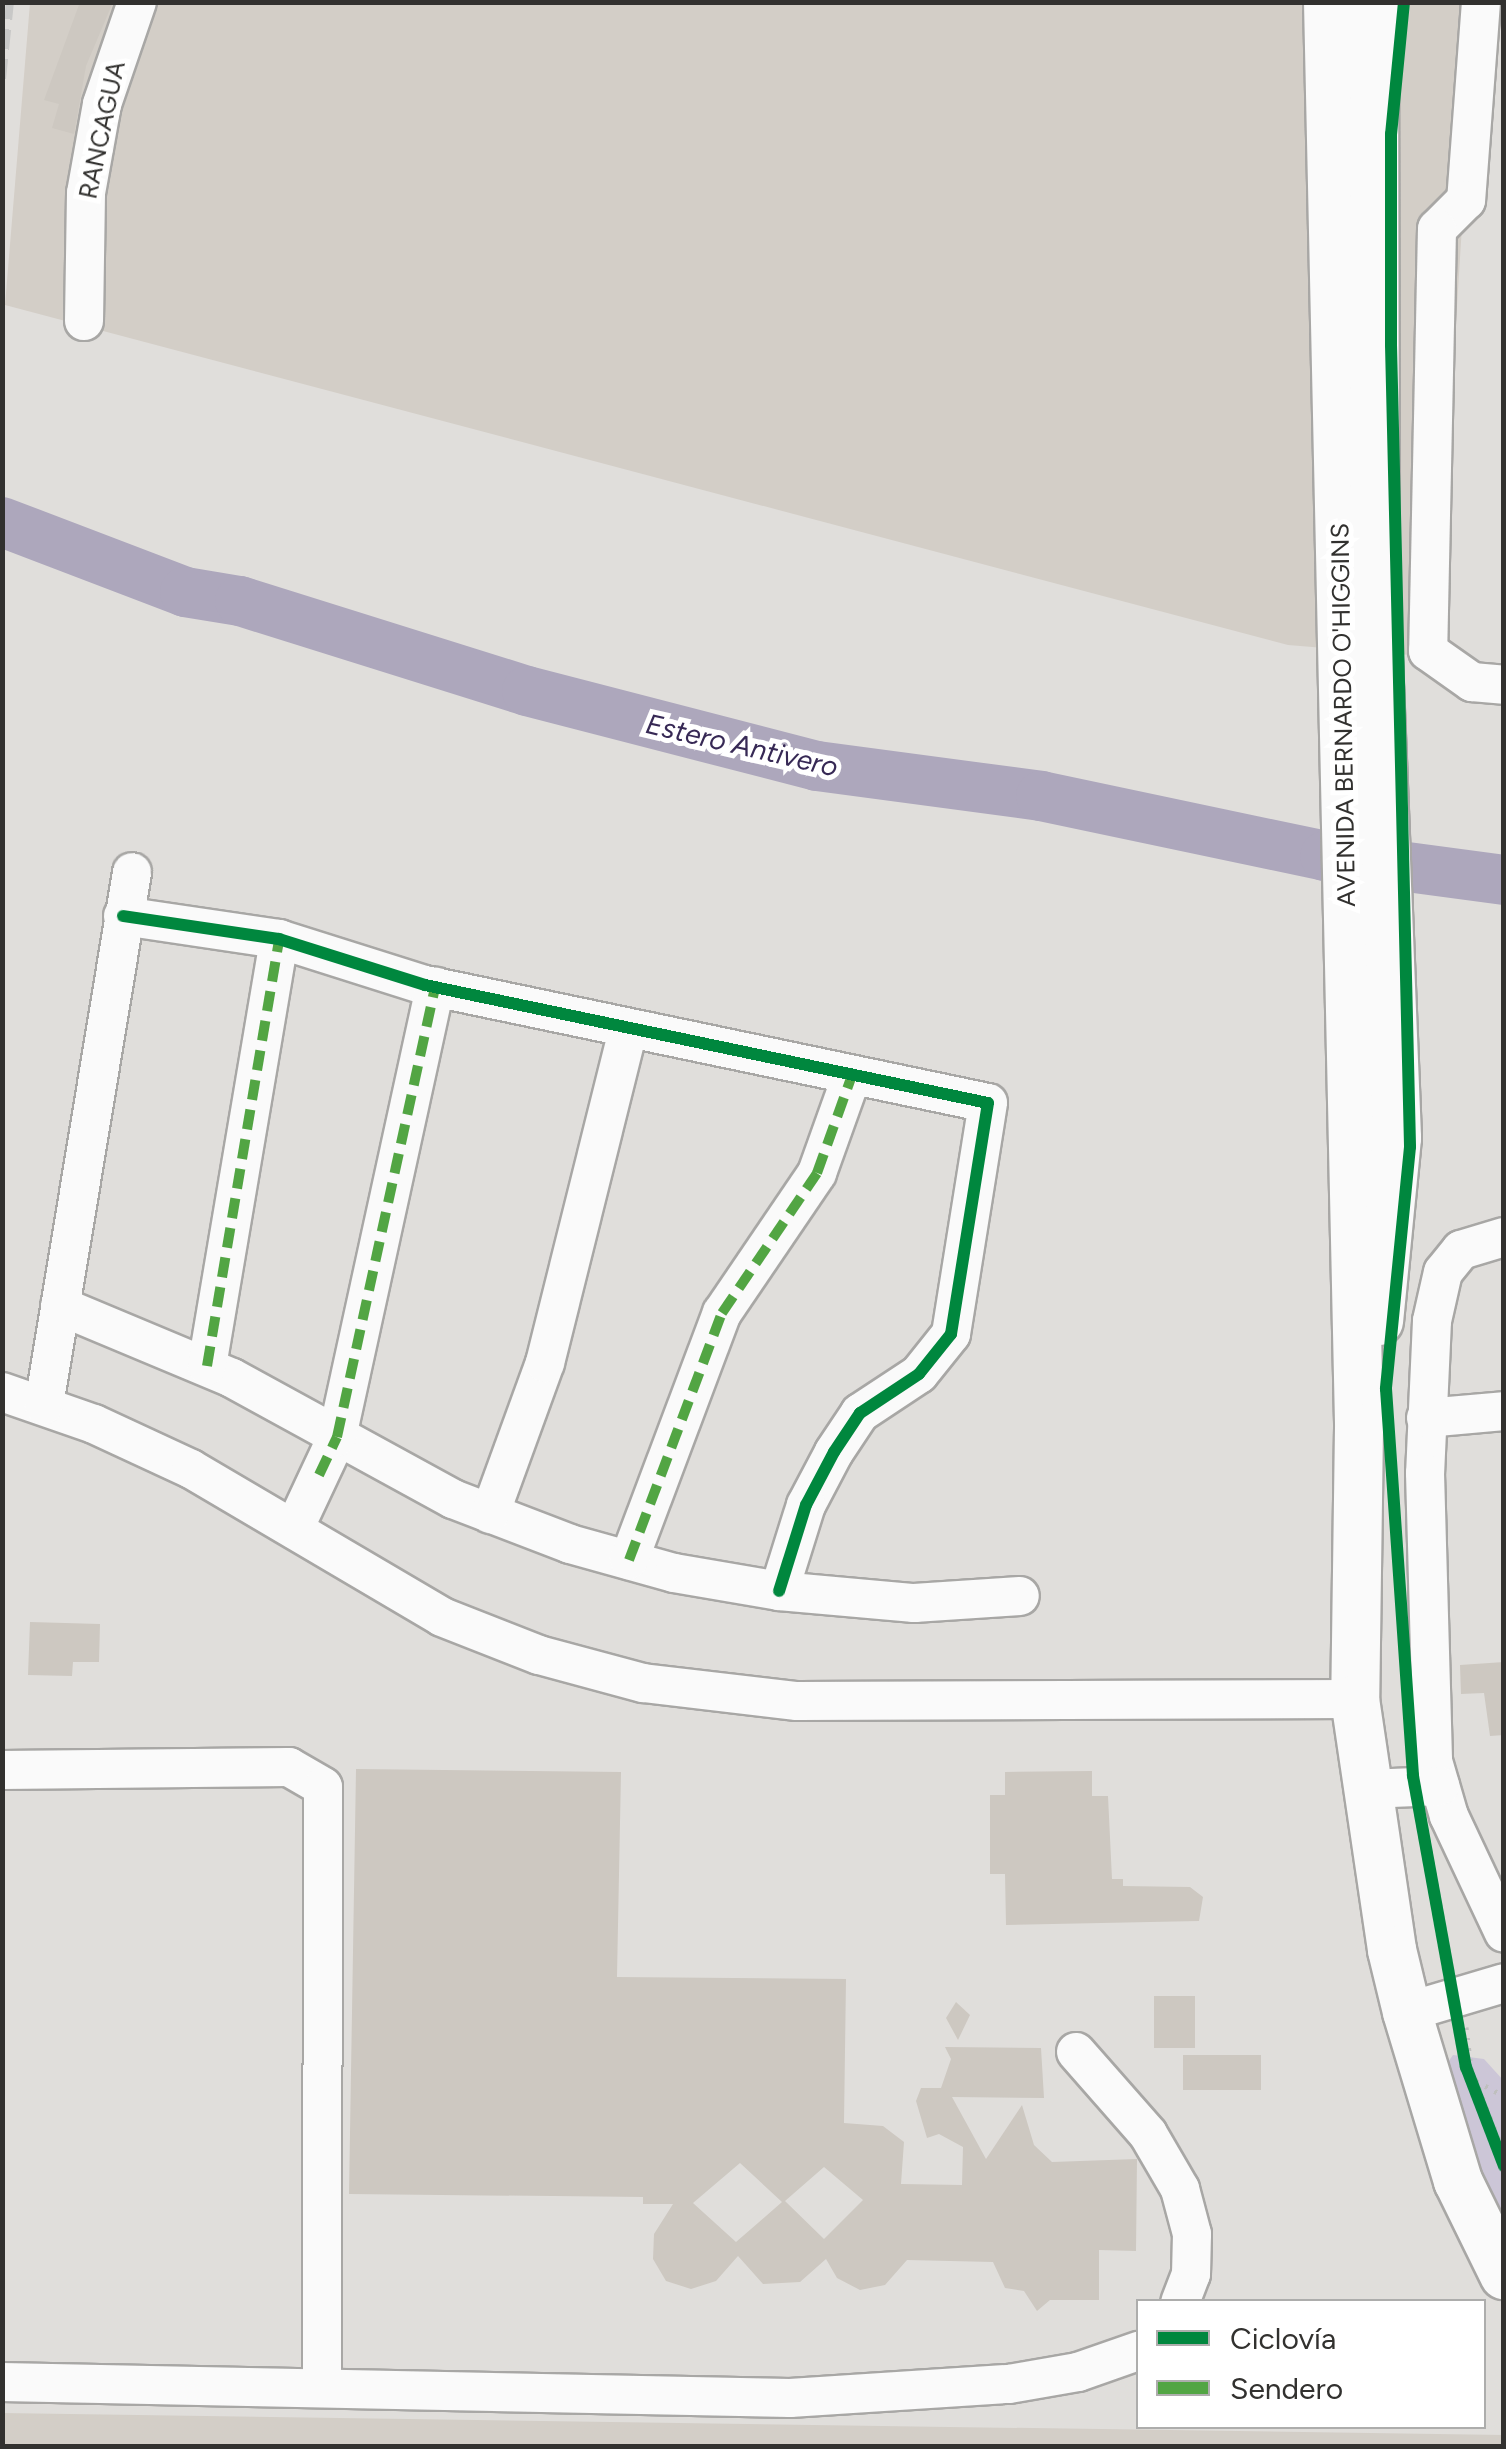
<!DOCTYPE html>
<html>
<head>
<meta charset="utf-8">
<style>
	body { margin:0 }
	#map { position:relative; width:1506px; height:2449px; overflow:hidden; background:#e0dedb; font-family:Figtree,sans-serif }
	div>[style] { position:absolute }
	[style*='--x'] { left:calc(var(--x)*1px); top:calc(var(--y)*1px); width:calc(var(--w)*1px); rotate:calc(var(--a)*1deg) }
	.built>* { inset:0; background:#d3cec7 }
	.green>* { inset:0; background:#ccc6d7 }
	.river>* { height:50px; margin:-25px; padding:0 25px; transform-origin:25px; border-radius:25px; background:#ada7bc }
	.building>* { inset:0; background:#cdc8c1; transform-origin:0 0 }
	.path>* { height:5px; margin-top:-2.5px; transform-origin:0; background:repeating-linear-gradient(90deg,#bfbfbe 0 2.5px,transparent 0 10.5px) }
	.roads { filter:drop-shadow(2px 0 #a8a7a5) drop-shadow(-2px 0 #a8a7a5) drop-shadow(0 2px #a8a7a5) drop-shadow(0 -2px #a8a7a5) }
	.minor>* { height:38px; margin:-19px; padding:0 19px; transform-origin:19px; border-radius:19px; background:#fafafa }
	.major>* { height:48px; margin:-24px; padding:0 24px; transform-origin:24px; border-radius:24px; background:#fafafa }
	.rail>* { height:8px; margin-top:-4px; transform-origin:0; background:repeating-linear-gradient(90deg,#c8c8c7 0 20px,transparent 0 30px) }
	.quiet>* { height:10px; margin-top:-5px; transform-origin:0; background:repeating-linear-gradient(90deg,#52a543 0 20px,transparent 0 30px) }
	.cycleway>* { height:12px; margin:-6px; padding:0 6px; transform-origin:6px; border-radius:6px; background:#00873e }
	span { translate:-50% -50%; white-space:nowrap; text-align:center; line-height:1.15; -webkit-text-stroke:10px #fff; paint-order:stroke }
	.street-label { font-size:25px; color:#32312f }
	.water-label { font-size:28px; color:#372955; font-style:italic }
	.frame { position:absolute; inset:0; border:5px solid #32312f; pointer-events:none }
	.legend { position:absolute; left:1136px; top:2299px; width:350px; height:130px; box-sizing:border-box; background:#fff; border:2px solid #adadac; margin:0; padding:12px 18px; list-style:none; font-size:30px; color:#32312f }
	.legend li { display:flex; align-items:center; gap:20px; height:50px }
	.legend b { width:50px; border:2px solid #adadac }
</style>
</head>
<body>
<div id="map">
	<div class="built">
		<i style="clip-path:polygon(30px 3px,1476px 3px,1435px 657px,1288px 645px,5px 305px)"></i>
		<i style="clip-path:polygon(2px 2413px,1503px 2435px,1504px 2446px,3px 2446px)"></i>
	</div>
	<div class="green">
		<i style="clip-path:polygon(1453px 2055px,1484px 2059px,1503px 2080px,1503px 2227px,1468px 2149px,1446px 2065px)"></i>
	</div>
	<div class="river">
		<i style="--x:2;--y:522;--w:196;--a:20.9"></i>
		<i style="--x:185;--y:592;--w:56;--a:9.3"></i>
		<i style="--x:240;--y:601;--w:301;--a:17.4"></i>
		<i style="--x:527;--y:691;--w:300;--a:14.5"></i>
		<i style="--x:817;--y:766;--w:226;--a:7.6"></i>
		<i style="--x:1041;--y:796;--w:290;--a:11.9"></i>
		<i style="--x:1325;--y:856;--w:181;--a:7.6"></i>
	</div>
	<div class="building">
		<i style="clip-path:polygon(80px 2px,113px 2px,86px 66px,74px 134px,52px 128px,59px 104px,44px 100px)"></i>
		<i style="clip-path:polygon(30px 1622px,100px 1624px,99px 1662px,73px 1662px,72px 1676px,28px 1675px)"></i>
		<i style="clip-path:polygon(1504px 1662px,1504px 1735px,1490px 1736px,1484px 1693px,1461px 1694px,1460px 1665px)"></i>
		<i style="clip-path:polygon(evenodd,356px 1769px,621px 1772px,617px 1977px,846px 1979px,844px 2123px,883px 2126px,904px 2142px,901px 2184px,962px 2185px,963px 2147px,939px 2134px,927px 2138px,916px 2101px,921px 2088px,941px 2088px,951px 2059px,945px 2047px,1041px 2048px,1044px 2098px,952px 2097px,986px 2159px,1022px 2105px,1034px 2145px,1052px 2162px,1137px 2159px,1136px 2251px,1099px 2250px,1099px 2300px,1050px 2300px,1037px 2311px,1024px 2291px,1005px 2288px,993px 2262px,907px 2260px,885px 2285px,860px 2290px,837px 2278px,826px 2259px,800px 2282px,763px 2284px,738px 2256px,716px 2281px,691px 2289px,666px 2281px,653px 2259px,654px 2234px,673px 2204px,643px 2204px,643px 2197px,349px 2194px,356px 1769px,740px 2163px,782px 2202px,736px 2242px,693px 2203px,740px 2163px,356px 1769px,824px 2167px,863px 2200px,824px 2239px,785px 2201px,824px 2167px)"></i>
		<i style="clip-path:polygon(1092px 1771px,1092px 1796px,1108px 1796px,1112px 1879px,1123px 1879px,1123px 1886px,1190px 1887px,1203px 1897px,1199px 1921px,1006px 1925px,1005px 1874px,990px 1874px,990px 1795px,1005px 1795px,1005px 1772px)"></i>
		<i style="left:1154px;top:1996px;width:41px;height:52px"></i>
		<i style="clip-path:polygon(956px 2002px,970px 2015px,958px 2040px,946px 2018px)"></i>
		<i style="left:1183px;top:2055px;width:78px;height:35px"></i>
	</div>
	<div class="path">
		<i style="--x:1466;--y:2027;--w:41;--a:83"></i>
		<i style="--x:1471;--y:2068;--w:91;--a:68.8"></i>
		<i style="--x:1476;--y:2081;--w:32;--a:28"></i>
	</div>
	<div class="roads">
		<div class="minor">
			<i style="--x:1481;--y:2;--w:199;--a:94.3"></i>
			<i style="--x:1466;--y:200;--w:41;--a:135"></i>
			<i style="--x:1437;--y:229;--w:422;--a:91.2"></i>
			<i style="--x:1428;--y:651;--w:54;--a:35.2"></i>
			<i style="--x:1472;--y:682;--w:32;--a:5"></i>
			<i style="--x:84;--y:321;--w:128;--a:-89.1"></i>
			<i style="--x:86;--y:193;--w:90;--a:-79.8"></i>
			<i style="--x:102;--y:104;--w:108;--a:-71.1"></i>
			<i style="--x:123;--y:916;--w:158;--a:8.4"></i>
			<i style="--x:279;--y:939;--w:153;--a:17.5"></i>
			<i style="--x:425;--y:985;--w:575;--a:11.84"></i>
			<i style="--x:988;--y:1103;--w:234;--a:99.1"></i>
			<i style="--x:951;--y:1334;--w:51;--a:128.7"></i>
			<i style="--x:919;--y:1374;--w:71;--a:146.5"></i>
			<i style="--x:860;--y:1413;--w:47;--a:123.7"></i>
			<i style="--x:834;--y:1452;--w:60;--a:117.8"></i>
			<i style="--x:806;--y:1505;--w:90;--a:107.4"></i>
			<i style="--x:1504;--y:1237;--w:45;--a:163.2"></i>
			<i style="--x:1461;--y:1250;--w:28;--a:129"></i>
			<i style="--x:1443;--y:1272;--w:50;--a:102.7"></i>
			<i style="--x:1432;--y:1321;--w:152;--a:92.6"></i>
			<i style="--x:1425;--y:1473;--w:288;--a:88.4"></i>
			<i style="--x:1433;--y:1761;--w:57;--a:73.8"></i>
			<i style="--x:1449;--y:1816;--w:129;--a:64.8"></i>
			<i style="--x:60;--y:1306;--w:186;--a:22.7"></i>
			<i style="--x:232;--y:1378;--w:252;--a:28.7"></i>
			<i style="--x:453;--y:1499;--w:125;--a:21"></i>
			<i style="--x:570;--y:1544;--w:108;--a:15.6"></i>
			<i style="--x:674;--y:1573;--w:107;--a:9.7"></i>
			<i style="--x:779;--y:1591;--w:136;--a:5.1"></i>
			<i style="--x:914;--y:1603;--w:106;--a:-3.8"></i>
			<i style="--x:207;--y:1366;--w:433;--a:-80.4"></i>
			<i style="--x:2;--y:1392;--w:97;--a:19.2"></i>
			<i style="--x:94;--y:1424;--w:107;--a:24.9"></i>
			<i style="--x:191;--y:1469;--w:291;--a:30.5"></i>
			<i style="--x:442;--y:1617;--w:104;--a:21.4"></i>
			<i style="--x:539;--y:1655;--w:108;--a:15.1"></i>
			<i style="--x:643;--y:1683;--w:155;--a:6.7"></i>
			<i style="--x:797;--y:1701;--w:558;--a:-0.21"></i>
			<i style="--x:44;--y:1405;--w:540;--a:-80.62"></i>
			<i style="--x:1426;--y:1418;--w:78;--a:-5.1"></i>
			<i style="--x:490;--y:1514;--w:161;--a:-70"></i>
			<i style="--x:545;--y:1363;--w:343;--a:-76"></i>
			<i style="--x:294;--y:1529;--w:102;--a:-64.9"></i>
			<i style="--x:337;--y:1437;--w:461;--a:-77.7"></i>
			<i style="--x:629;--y:1560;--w:264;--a:-69.4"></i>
			<i style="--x:722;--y:1313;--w:169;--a:-55.8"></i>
			<i style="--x:817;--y:1173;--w:101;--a:-70.3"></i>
			<i style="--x:2;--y:1770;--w:287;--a:-0.6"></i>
			<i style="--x:289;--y:1767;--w:39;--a:30"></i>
			<i style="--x:323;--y:1787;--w:601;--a:90.1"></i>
			<i style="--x:1367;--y:1789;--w:73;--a:-2.4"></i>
			<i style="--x:1407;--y:2012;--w:101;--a:-16.6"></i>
			<i style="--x:1076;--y:2052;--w:109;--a:48.7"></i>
			<i style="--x:1148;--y:2134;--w:64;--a:59.8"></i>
			<i style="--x:1180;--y:2189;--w:47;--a:75.1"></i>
			<i style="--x:1192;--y:2234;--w:40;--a:91.4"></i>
			<i style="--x:1191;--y:2274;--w:30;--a:111"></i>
			<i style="--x:2;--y:2382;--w:788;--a:1.16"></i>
			<i style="--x:790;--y:2398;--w:219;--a:-3.7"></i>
			<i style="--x:1009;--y:2384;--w:70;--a:-9.9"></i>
			<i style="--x:1078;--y:2372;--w:64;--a:-19.3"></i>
		</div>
		<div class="major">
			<i style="--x:1328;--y:2;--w:1426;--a:88.75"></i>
			<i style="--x:1359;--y:1428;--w:271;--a:90.8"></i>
			<i style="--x:1355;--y:1699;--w:254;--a:81.6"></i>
			<i style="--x:1392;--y:1950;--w:64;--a:76.4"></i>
			<i style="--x:1407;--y:2012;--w:177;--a:73.2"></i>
			<i style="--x:1458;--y:2181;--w:105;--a:63.9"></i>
			<i style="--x:1374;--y:2;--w:580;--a:89.9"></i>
			<i style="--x:1375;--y:582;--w:556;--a:87.73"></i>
			<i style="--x:1397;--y:1138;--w:184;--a:95.6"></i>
		</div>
	</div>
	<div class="rail">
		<i style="--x:2;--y:79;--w:77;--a:-84.1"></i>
	</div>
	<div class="quiet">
		<i style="--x:207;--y:1366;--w:433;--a:-80.4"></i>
		<i style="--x:319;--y:1475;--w:42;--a:-64.7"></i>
		<i style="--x:337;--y:1437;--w:461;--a:-77.7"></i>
		<i style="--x:629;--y:1560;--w:264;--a:-69.4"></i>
		<i style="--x:722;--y:1313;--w:169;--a:-55.8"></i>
		<i style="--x:817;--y:1173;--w:101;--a:-70.3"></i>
	</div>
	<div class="cycleway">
		<i style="--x:1404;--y:2;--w:133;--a:95.6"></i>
		<i style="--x:1391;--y:134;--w:211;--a:90"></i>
		<i style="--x:1391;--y:345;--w:802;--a:88.64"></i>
		<i style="--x:1410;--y:1147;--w:243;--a:95.7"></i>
		<i style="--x:1386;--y:1389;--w:388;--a:86"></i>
		<i style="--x:1413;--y:1776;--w:296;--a:79.7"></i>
		<i style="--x:1466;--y:2067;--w:106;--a:69"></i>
		<i style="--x:123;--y:916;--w:158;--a:8.4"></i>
		<i style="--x:279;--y:939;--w:153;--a:17.5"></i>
		<i style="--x:425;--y:985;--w:575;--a:11.84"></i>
		<i style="--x:988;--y:1103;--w:234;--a:99.1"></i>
		<i style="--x:951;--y:1334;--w:51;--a:128.7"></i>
		<i style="--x:919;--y:1374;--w:71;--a:146.5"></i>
		<i style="--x:860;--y:1413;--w:47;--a:123.7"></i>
		<i style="--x:834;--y:1452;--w:60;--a:117.8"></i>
		<i style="--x:806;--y:1505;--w:90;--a:107.4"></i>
	</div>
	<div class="street-label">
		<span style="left:102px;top:130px;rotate:-78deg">RANCAGUA</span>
		<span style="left:1343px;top:715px;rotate:-91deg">AVENIDA BERNARDO O'HIGGINS</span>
	</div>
	<div class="water-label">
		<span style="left:742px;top:745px;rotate:13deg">Estero Antivero</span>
	</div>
	<div class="frame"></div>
	<ul class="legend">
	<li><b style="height:12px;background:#00873e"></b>Ciclovía</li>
	<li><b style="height:12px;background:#52a543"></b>Sendero</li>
	</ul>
</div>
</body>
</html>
